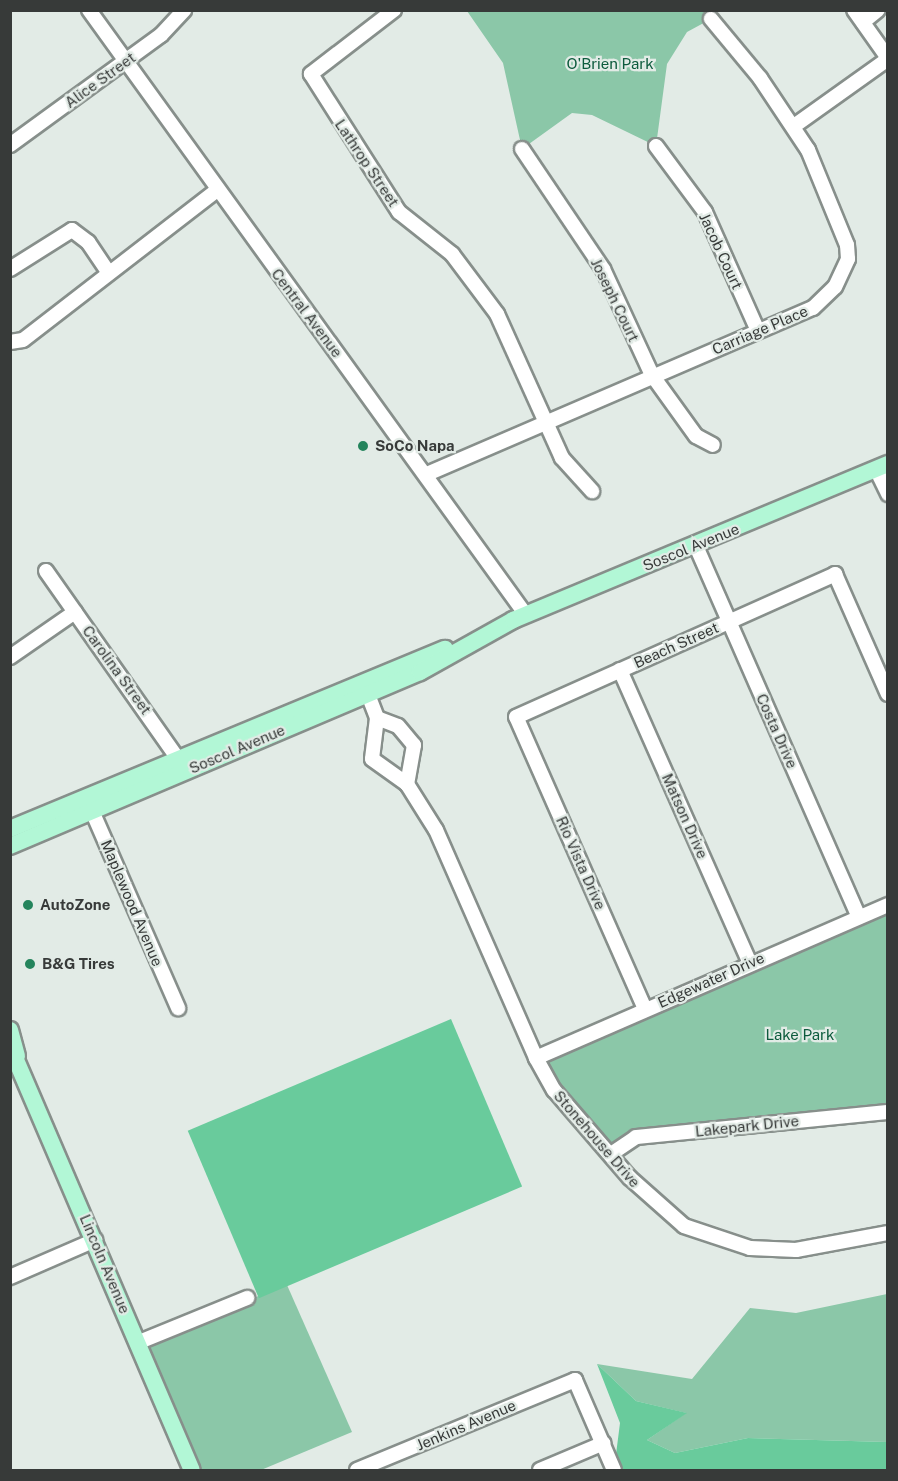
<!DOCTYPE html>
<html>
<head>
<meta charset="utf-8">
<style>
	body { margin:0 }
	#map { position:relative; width:898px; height:1481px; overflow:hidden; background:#e2ebe6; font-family:"Public Sans",sans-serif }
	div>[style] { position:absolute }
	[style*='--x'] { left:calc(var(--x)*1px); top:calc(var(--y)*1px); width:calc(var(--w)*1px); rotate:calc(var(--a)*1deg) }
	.green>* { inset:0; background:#8bc7a8 }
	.forest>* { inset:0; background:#69cb9c; transform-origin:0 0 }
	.roads { filter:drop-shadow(2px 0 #878f8b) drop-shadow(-2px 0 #878f8b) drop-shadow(0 2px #878f8b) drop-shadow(0 -2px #878f8b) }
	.minor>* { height:14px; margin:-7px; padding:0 7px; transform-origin:7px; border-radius:7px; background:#fff }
	.major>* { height:16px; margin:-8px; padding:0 8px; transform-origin:8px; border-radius:8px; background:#b2f7d6 }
	.dots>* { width:16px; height:16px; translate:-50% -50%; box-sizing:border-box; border:3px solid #e2ebe6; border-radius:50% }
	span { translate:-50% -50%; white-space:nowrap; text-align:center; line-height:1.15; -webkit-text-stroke:4.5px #e2ebe6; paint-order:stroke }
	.park-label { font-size:15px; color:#0d5b3d }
	.street-label { font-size:15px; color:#373a39 }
	.poi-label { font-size:15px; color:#373a39; font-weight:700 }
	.left { translate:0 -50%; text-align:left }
	.frame { position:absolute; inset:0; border:12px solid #373a39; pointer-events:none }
</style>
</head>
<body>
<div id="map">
	<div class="green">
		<i style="clip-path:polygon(467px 11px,713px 11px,711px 19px,687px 32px,667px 64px,656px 146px,592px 115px,572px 113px,522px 149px,503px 63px)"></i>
		<i style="clip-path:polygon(887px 905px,887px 1114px,636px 1137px,611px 1154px,536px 1058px)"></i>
		<i style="clip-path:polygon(287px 1285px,352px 1432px,261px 1470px,192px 1470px,139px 1342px)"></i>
		<i style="clip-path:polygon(887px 1294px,887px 1442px,748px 1438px,675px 1453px,647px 1440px,686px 1413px,636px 1401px,597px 1364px,692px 1379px,750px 1308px,796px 1313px)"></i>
	</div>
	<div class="forest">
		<i style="left:451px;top:1019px;width:182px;height:286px;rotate:67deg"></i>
		<i style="clip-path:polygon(597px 1364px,636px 1401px,687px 1413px,647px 1440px,675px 1453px,748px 1438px,887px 1442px,887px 1470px,614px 1470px,620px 1423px)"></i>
	</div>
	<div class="roads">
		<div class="minor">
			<i style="--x:89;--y:10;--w:746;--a:54.16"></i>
			<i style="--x:394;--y:10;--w:105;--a:142.4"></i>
			<i style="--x:311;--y:74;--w:164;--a:57.5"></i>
			<i style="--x:399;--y:212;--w:68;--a:38.4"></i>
			<i style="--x:452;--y:254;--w:75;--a:53.1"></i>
			<i style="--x:497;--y:314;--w:158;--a:65.7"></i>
			<i style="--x:562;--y:458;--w:45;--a:47.7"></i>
			<i style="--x:854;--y:10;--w:59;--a:54.7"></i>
			<i style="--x:863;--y:22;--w:19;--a:-39"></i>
			<i style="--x:794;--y:126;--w:115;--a:-35.5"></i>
			<i style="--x:10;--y:145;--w:187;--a:-36.1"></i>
			<i style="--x:161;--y:35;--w:34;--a:-47"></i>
			<i style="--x:656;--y:146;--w:82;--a:53.4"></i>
			<i style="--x:705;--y:212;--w:130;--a:66"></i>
			<i style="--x:522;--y:149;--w:145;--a:56"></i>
			<i style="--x:603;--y:269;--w:117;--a:65.2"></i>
			<i style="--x:652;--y:375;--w:75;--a:54.2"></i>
			<i style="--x:696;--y:436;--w:19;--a:28"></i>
			<i style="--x:10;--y:269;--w:73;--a:-32.2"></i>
			<i style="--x:72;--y:230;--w:20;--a:37"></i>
			<i style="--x:88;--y:242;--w:36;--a:56"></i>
			<i style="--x:10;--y:342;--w:13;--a:-9"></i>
			<i style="--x:23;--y:340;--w:245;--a:-37.7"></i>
			<i style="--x:876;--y:469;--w:28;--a:64"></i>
			<i style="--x:427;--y:474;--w:420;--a:-23.3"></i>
			<i style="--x:813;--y:308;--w:30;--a:-44"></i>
			<i style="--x:835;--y:287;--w:31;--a:-65"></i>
			<i style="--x:848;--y:259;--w:14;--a:-94"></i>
			<i style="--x:847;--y:245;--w:103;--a:-112.3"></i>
			<i style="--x:808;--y:150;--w:87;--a:-123.7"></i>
			<i style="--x:760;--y:78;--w:77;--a:-129.7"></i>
			<i style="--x:696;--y:546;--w:405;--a:66.3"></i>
			<i style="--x:46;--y:571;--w:238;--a:54.9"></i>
			<i style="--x:10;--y:657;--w:79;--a:-34.7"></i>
			<i style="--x:620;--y:670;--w:321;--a:66.1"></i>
			<i style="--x:364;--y:684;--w:36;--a:69"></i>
			<i style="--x:377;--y:718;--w:41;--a:97"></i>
			<i style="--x:372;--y:759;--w:43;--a:35.5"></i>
			<i style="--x:407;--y:784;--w:54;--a:57.8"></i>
			<i style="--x:436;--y:830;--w:249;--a:66.3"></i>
			<i style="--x:536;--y:1058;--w:37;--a:61"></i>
			<i style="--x:554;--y:1090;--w:116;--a:49.2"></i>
			<i style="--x:630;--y:1178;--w:72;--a:41.6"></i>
			<i style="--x:684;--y:1226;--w:70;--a:18.4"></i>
			<i style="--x:750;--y:1248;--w:46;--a:2.5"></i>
			<i style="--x:796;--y:1250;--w:94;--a:-10.5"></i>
			<i style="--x:377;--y:718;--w:22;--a:21"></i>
			<i style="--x:398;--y:726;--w:25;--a:50"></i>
			<i style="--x:414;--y:745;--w:40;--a:100"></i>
			<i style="--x:89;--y:804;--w:223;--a:66.4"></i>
			<i style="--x:645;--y:1009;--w:319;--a:-113.8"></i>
			<i style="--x:516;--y:717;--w:350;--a:-24.1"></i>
			<i style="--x:835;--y:574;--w:131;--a:66.2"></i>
			<i style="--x:536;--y:1058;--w:384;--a:-23.5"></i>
			<i style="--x:611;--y:1154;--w:30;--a:-34"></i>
			<i style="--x:636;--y:1137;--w:253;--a:-5.7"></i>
			<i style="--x:10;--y:1277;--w:93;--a:-23.5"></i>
			<i style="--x:139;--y:1342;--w:117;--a:-22.2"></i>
			<i style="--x:357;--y:1470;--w:236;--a:-22.4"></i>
			<i style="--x:575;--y:1380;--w:98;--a:66.6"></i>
			<i style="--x:540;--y:1470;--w:69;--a:-22.9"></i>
		</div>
		<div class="major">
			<i style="--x:10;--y:829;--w:471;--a:-22.5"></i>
			<i style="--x:10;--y:846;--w:445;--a:-23"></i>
			<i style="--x:420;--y:672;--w:107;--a:-29.2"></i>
			<i style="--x:513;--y:620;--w:406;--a:-22.6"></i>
			<i style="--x:10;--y:1030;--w:27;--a:75"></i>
			<i style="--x:10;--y:1046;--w:461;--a:66.8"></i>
		</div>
	</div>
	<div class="dots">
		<i style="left:363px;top:446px;background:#24845c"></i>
		<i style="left:28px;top:905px;background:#24845c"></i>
		<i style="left:30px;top:964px;background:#24845c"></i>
	</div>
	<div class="park-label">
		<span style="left:610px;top:64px">O'Brien Park</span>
		<span style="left:800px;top:1035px">Lake Park</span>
	</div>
	<div class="street-label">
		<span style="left:100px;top:80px;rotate:-36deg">Alice Street</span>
		<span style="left:367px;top:163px;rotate:56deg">Lathrop Street</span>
		<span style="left:721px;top:251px;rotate:65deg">Jacob Court</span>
		<span style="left:615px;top:300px;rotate:64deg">Joseph Court</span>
		<span style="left:307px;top:313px;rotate:53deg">Central Avenue</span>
		<span style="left:760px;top:330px;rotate:-23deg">Carriage Place</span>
		<span style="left:691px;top:547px;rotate:-22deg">Soscol Avenue</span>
		<span style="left:676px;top:645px;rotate:-24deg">Beach Street</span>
		<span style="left:117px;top:670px;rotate:54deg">Carolina Street</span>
		<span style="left:777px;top:731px;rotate:66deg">Costa Drive</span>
		<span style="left:237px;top:749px;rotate:-23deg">Soscol Avenue</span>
		<span style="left:685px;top:816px;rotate:66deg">Matson Drive</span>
		<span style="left:581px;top:863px;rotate:66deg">Rio Vista Drive</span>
		<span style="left:132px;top:903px;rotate:67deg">Maplewood Avenue</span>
		<span style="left:711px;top:980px;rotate:-24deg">Edgewater Drive</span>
		<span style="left:747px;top:1126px;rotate:-6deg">Lakepark Drive</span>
		<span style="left:597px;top:1139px;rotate:49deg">Stonehouse Drive</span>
		<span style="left:105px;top:1264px;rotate:67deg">Lincoln Avenue</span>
		<span style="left:466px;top:1425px;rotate:-23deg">Jenkins Avenue</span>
	</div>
	<div class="poi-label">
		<span class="left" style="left:375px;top:446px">SoCo Napa</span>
		<span class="left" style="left:40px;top:905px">AutoZone</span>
		<span class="left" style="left:42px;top:964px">B&amp;G Tires</span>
	</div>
	<div class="frame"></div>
</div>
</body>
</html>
